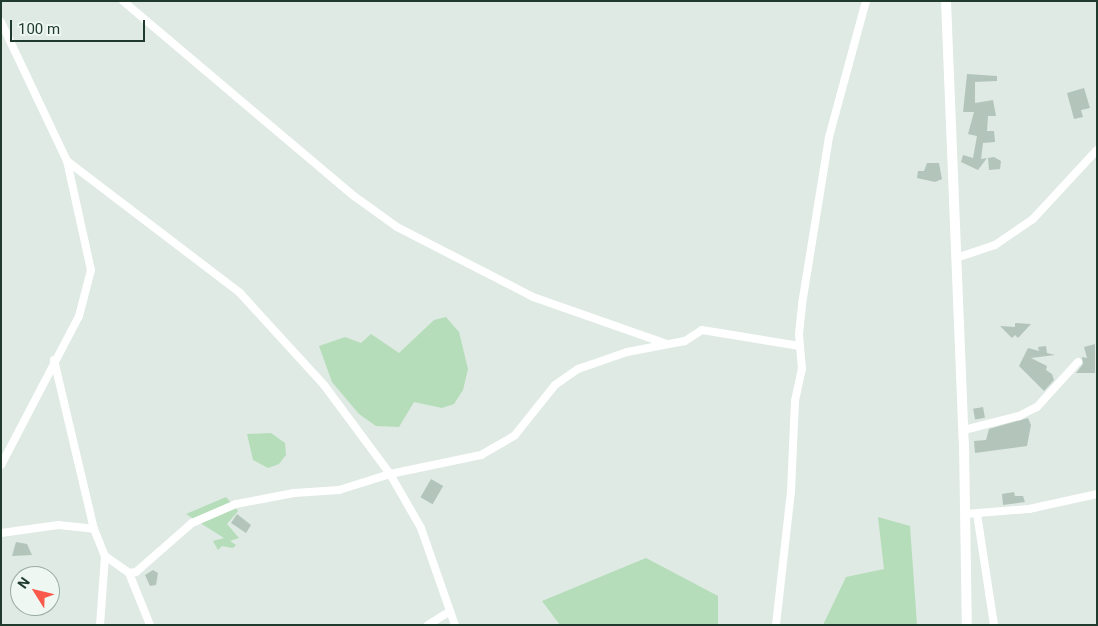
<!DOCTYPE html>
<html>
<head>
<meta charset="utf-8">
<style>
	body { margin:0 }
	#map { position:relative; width:1098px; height:626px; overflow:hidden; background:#deeae3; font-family:Roboto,sans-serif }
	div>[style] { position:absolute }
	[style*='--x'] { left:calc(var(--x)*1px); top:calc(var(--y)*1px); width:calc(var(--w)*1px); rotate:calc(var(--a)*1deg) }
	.green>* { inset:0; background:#b5ddb9 }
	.building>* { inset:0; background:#b3c5bb; transform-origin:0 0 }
	.minor>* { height:8px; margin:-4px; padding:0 4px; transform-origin:4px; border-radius:4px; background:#fff }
	.tertiary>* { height:10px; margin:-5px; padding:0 5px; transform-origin:5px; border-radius:5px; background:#fff }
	span { translate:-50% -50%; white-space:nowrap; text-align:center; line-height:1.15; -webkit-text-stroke:4px #eef7f1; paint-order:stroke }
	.frame { position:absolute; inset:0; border:2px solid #1e3b2e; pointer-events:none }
	.north { position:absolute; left:10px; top:566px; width:50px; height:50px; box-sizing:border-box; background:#eef7f1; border:1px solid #9baca3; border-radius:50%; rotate:306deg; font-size:14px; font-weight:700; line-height:20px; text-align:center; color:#1e3b2e }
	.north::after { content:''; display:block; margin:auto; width:18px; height:22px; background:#fa594c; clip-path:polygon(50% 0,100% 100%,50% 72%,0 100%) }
	.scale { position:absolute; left:10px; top:20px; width:135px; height:22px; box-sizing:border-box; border:2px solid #1e3b2e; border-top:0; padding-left:6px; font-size:15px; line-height:18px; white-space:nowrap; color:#1e3b2e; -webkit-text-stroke:4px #eef7f1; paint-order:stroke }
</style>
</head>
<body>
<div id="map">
	<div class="green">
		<i style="clip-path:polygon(446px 317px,459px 332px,468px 369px,463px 390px,454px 404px,442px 408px,414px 402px,399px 427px,376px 426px,359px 414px,332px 382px,319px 346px,345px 337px,361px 343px,371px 334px,399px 353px,434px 320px)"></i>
		<i style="clip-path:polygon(271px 433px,285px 443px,286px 455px,279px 464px,268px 468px,253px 460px,247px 434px)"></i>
		<i style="clip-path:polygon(226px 497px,238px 511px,227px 524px,239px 538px,230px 541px,236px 545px,233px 548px,222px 546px,218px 550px,213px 541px,224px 538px,186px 514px)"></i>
		<i style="clip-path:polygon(878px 517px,910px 526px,917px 625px,823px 625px,846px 577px,884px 569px)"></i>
		<i style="clip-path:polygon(646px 558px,718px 596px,718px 625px,560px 625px,542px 601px)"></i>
	</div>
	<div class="building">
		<i style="clip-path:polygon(967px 74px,997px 76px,997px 81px,975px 82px,975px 103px,993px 100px,996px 116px,988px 116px,987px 131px,994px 131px,995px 142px,983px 143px,981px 159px,987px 158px,978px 170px,961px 162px,963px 155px,973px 158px,977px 136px,968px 134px,974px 112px,963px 112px)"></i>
		<i style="clip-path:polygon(1084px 88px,1090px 108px,1081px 110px,1083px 117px,1074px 119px,1067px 93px)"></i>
		<i style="clip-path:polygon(994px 157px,1001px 161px,1000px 169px,989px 170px,988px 158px)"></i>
		<i style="clip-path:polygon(927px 163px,939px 163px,942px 179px,935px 182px,917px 178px,918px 171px,924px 171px)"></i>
		<i style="clip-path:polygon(1015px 323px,1031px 324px,1018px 338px,1015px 335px,1012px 338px,1000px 326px,1015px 327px)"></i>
		<i style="clip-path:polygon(1095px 344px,1095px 373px,1076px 373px,1083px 364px,1082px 357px,1087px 358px,1084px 347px)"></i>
		<i style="clip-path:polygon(1046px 346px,1047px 353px,1055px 355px,1031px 358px,1047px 366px,1046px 370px,1052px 374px,1054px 380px,1044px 391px,1019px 366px,1028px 348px,1039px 351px,1038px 347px)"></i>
		<i style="left:983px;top:407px;width:11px;height:10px;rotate:80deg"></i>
		<i style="clip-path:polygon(1028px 418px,1031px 425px,1027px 446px,975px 453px,974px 441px,986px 440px,989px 429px)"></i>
		<i style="left:431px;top:479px;width:14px;height:21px;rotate:30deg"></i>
		<i style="clip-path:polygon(1014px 492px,1015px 496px,1023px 496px,1025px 502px,1003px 505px,1002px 494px)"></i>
		<i style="clip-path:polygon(237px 514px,251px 525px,246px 533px,231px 523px)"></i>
		<i style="clip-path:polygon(16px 542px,27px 544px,32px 555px,12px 556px)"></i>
		<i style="clip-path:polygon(153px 570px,158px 573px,156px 585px,150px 586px,145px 575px)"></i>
	</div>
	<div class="minor">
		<i style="--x:123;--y:1;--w:302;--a:40.2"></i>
		<i style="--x:354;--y:196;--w:53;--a:35.8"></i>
		<i style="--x:397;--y:227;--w:153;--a:27.2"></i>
		<i style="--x:533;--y:297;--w:139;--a:19.3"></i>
		<i style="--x:1;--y:22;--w:154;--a:64.6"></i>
		<i style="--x:67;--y:161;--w:112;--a:77.6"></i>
		<i style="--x:91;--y:270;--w:48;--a:104.6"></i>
		<i style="--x:79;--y:316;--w:168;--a:117.6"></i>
		<i style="--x:67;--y:161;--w:218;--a:37.3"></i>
		<i style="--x:240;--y:293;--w:125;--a:47.6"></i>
		<i style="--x:324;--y:385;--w:111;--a:53.4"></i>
		<i style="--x:390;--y:474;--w:62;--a:60.1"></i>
		<i style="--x:421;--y:528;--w:103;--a:70.7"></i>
		<i style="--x:956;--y:258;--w:41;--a:-18.4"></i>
		<i style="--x:995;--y:245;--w:46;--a:-34.4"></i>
		<i style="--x:1033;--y:219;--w:94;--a:-47.2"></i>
		<i style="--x:54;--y:360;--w:174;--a:76.7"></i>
		<i style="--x:94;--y:529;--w:29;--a:68"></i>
		<i style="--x:105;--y:556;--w:69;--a:94.1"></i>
		<i style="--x:964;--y:430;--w:57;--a:-14.3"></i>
		<i style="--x:1019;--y:416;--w:20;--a:-27"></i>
		<i style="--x:1037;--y:407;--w:61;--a:-47.7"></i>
		<i style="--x:965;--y:514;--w:64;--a:-4.5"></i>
		<i style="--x:1029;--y:509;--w:70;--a:-12.4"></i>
		<i style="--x:977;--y:514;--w:112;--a:81.3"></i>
		<i style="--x:1;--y:533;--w:58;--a:-8"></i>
		<i style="--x:58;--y:525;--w:36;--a:6"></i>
		<i style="--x:105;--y:556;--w:29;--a:35"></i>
		<i style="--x:129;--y:573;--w:7;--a:-8"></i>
		<i style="--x:136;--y:572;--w:74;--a:-41.2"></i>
		<i style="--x:192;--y:523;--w:48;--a:-23.4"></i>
		<i style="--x:236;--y:504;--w:59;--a:-10.7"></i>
		<i style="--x:294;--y:493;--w:45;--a:-3.8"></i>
		<i style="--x:339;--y:490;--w:53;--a:-17.4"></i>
		<i style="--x:390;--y:474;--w:93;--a:-11.8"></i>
		<i style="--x:481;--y:455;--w:39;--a:-30"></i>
		<i style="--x:515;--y:435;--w:64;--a:-51.3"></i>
		<i style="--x:555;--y:385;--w:28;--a:-35"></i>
		<i style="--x:578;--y:369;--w:52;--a:-19.1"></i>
		<i style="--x:627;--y:352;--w:59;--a:-10.7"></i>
		<i style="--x:685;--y:341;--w:20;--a:-33"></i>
		<i style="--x:702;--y:330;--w:99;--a:9.3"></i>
		<i style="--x:129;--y:573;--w:56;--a:68"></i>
		<i style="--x:428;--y:625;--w:26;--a:-32"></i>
		<i style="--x:776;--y:625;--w:134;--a:-83.6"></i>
		<i style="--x:791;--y:492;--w:91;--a:-87.5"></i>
		<i style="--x:795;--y:401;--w:33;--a:-78"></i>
		<i style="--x:802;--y:369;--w:35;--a:-95"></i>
		<i style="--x:799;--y:334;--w:30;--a:-84"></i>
		<i style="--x:802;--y:304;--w:169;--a:-80.8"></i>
		<i style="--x:829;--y:137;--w:141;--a:-74.8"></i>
	</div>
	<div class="tertiary">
		<i style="--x:946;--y:1;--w:443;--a:87.7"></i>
		<i style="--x:964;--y:444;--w:181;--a:89.1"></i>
	</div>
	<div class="frame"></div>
	<div class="north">N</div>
	<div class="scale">100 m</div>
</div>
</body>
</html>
